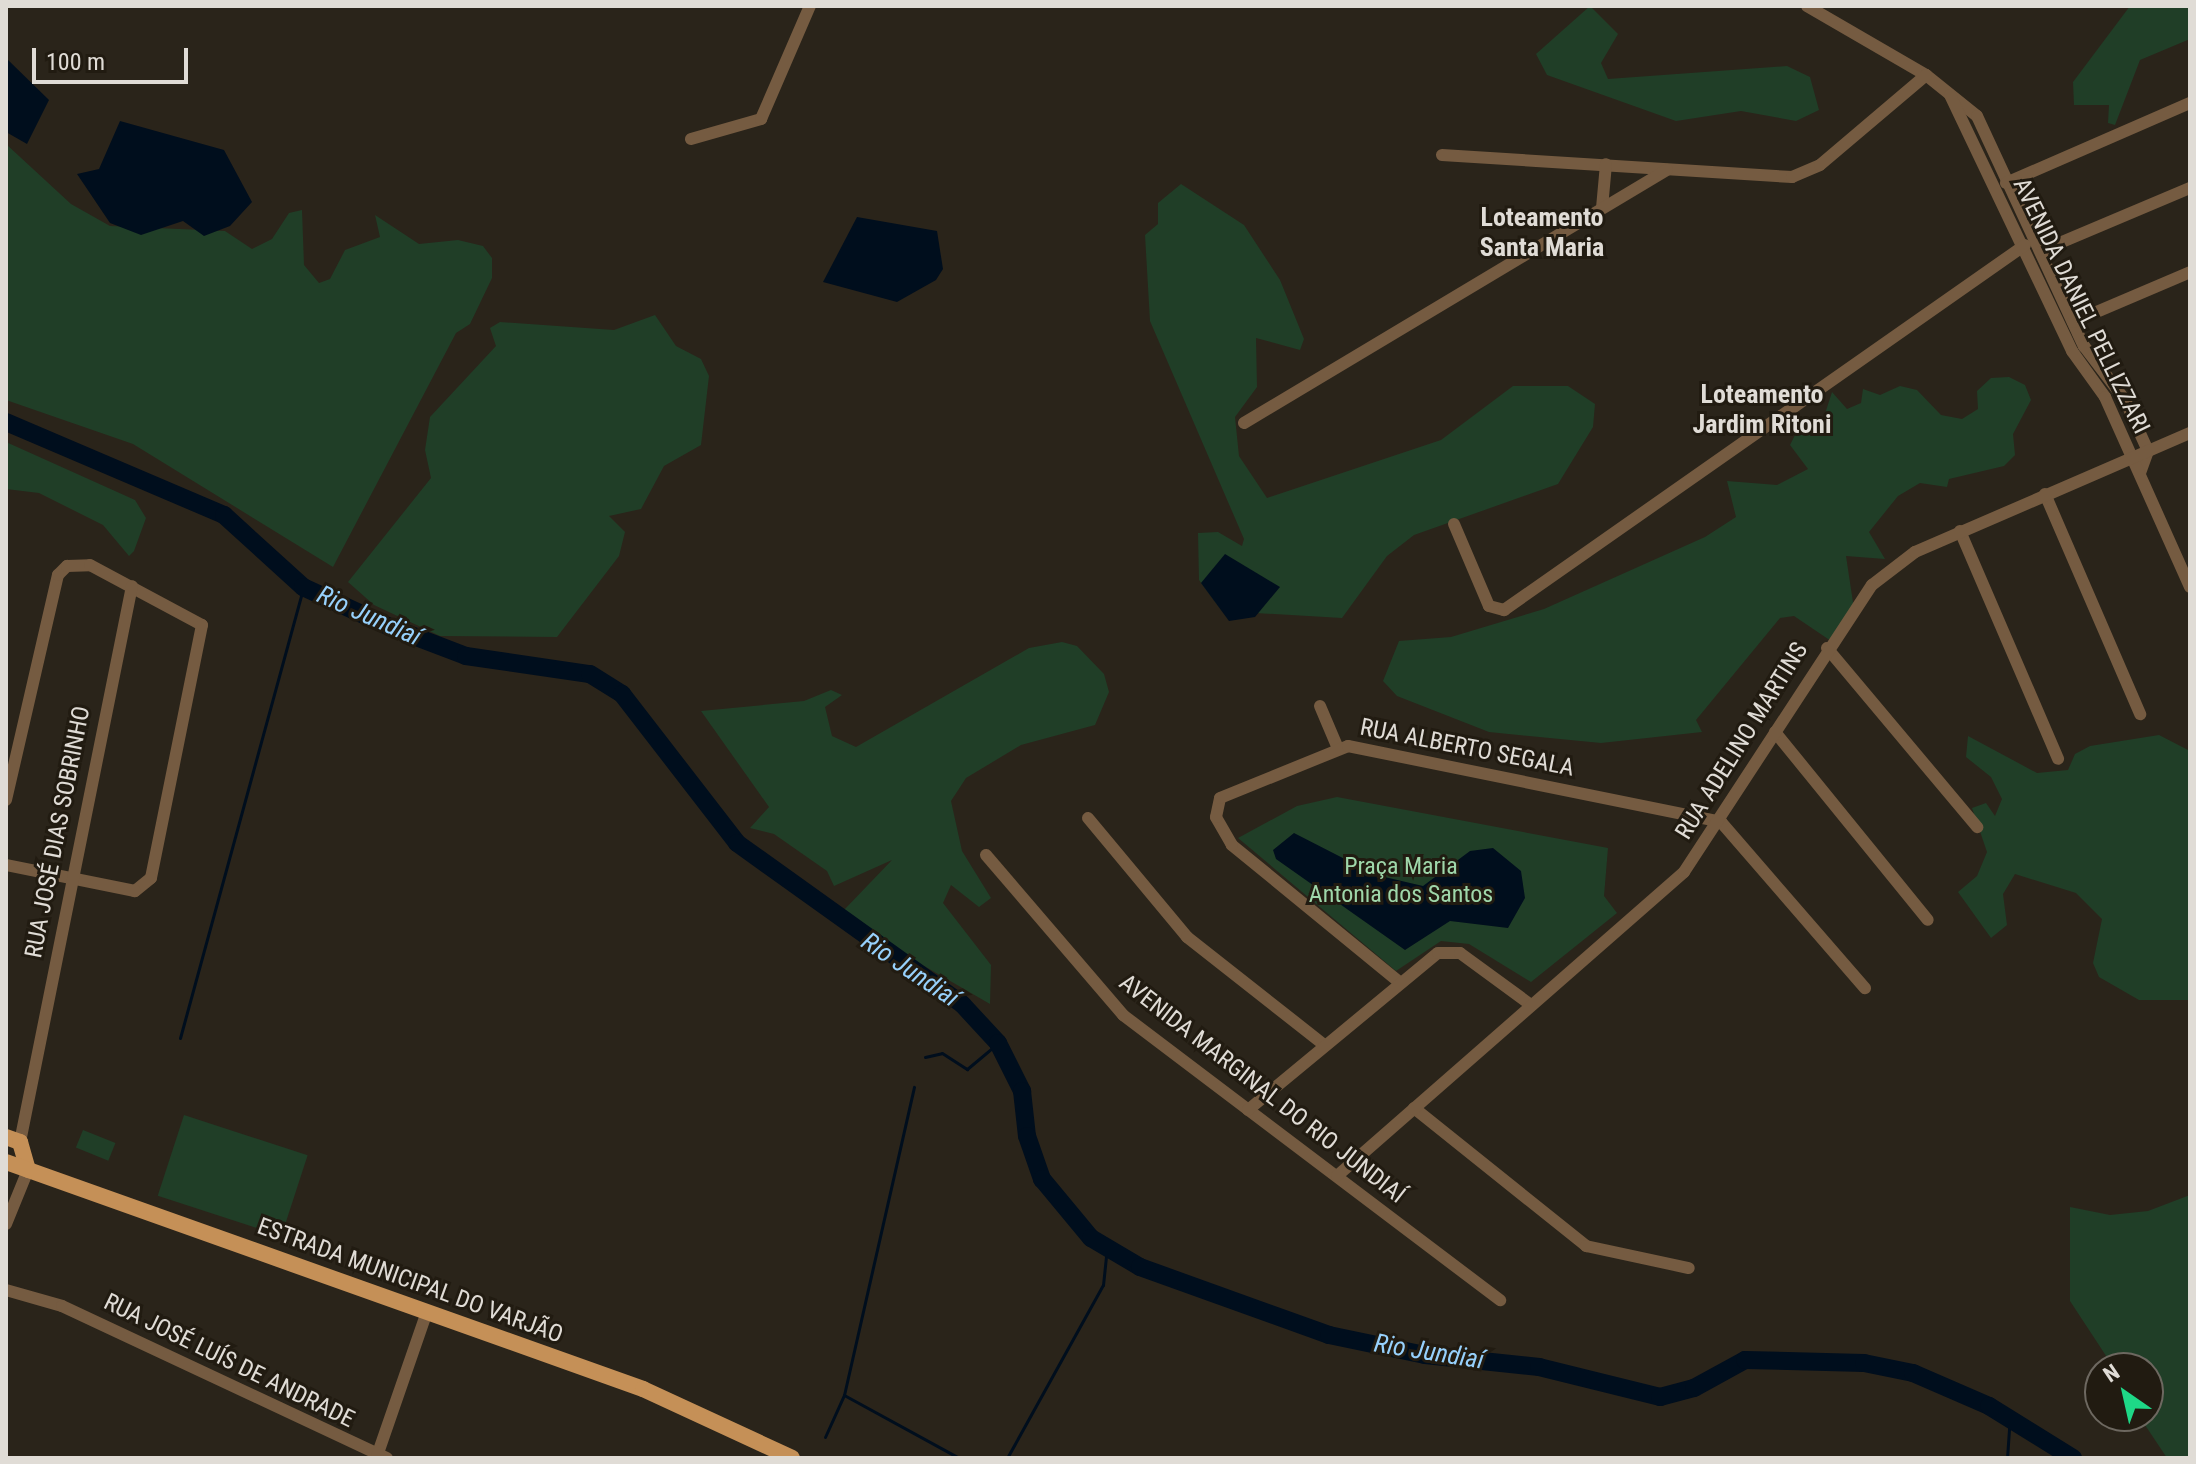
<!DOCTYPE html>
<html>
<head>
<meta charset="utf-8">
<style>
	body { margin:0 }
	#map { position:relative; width:2196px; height:1464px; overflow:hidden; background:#2a241a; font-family:"Roboto Condensed",sans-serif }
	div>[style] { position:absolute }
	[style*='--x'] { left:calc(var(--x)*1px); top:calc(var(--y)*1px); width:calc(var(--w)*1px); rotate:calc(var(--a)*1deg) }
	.green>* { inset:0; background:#203e27; transform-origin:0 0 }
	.water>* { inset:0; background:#000e1d }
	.stream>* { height:3px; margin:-1.5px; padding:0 1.5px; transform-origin:1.5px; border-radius:1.5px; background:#000e1d }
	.river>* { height:18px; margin:-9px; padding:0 9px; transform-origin:9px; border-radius:9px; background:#000e1d }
	.minor>* { height:12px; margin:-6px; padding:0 6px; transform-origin:6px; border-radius:6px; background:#755b41 }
	.major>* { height:16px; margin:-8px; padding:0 8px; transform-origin:8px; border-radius:8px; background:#c59057 }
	span { translate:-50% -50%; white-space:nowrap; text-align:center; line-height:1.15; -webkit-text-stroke:6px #211b11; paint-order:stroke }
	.street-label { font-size:24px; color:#e0dcd6 }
	.park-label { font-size:24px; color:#9fd7aa }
	.neighbourhood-label { font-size:26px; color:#e0dcd6; font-weight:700 }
	.water-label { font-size:26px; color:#97d1fc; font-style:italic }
	.frame { position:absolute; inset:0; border:8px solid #e0dcd6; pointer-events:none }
	.north { position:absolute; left:2084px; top:1352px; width:80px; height:80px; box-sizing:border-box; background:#211b11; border:2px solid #6d6860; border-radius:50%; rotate:326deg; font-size:22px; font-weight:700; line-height:32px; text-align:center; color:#e0dcd6 }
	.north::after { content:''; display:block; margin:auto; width:28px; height:36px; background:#1ed887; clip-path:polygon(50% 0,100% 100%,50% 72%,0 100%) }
	.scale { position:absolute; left:32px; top:48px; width:156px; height:36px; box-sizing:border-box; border:4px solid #e0dcd6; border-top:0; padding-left:10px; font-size:24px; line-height:28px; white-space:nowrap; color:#e0dcd6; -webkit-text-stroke:6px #211b11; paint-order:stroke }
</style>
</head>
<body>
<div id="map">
	<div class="green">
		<i style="clip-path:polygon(1590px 6px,1618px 34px,1601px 63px,1608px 79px,1787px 66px,1810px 77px,1819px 110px,1796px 121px,1741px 111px,1676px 121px,1547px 75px,1536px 54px)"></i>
		<i style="clip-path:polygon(2130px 6px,2190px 6px,2190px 39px,2140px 60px,2115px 125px,2108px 123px,2109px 105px,2074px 105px,2073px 82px)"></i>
		<i style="clip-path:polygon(6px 144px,71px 204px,110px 226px,225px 231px,252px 249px,272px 239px,289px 213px,302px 210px,304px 265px,319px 283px,330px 279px,345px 250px,380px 237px,375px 215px,419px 244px,458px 240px,483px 246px,492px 258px,492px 278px,470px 324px,456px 333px,333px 567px,133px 444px,6px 400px)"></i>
		<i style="clip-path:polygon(1181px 184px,1244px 225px,1280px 280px,1304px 339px,1300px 350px,1256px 338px,1257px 387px,1235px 417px,1239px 456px,1267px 498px,1441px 440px,1513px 386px,1568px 386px,1595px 404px,1593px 427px,1558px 484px,1414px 535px,1387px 556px,1342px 618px,1222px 611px,1199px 580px,1198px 533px,1218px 532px,1242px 546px,1244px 539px,1150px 321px,1145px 235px,1158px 224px,1158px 203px)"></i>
		<i style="clip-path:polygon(655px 315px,676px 346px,701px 359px,709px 376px,701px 445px,664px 466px,641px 509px,609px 516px,625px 532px,619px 556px,557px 637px,440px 636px,374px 605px,348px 582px,431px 478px,425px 450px,430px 417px,496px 346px,490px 328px,500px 322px,614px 330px)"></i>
		<i style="clip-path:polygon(2009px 377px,2025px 385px,2031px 400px,2013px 434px,2015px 455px,2004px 466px,1949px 479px,1947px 487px,1920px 483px,1898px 496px,1869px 532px,1885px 559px,1846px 556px,1854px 609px,1831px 641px,1794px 616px,1780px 618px,1696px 720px,1702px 732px,1601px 743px,1489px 732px,1397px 696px,1383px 681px,1399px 641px,1451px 637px,1544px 609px,1705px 537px,1736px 517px,1727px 481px,1777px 485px,1808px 469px,1790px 445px,1796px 433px,1822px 423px,1832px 392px,1847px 409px,1861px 403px,1863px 389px,1880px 395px,1900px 386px,1917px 390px,1941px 415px,1962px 419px,1978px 409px,1977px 391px,1991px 378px)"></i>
		<i style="clip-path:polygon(6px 442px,135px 500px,146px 518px,134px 551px,129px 556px,103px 525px,39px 493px,6px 489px)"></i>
		<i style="clip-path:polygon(1062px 642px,1077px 646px,1104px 674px,1109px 692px,1095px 725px,1021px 745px,966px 778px,951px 801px,962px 851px,991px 898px,979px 907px,951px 885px,943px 903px,991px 965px,990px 1004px,874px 937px,843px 911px,892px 860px,834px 886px,827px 871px,774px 834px,750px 828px,769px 807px,701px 711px,804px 701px,831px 690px,842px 695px,825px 707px,832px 736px,856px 747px,1029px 648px)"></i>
		<i style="clip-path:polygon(2159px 735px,2190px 751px,2190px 1000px,2139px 1000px,2099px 977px,2093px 963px,2102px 919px,2076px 893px,2015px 874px,2003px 894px,2007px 925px,1991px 938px,1958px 892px,1977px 876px,1987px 852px,1972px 808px,1986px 803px,1995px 816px,2002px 799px,1991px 777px,1966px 757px,1968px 736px,2037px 773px,2068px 770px,2075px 754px,2090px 746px)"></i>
		<i style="clip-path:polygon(1337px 797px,1608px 848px,1604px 896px,1617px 913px,1531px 982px,1469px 944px,1441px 941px,1396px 971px,1238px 838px,1297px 806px)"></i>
		<i style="left:184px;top:1115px;width:130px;height:85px;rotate:18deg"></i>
		<i style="left:83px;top:1130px;width:35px;height:19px;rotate:22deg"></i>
		<i style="clip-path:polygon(2190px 1195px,2190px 1458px,2167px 1458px,2139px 1416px,2148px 1416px,2148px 1368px,2114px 1368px,2070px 1301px,2070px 1207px,2110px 1215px,2148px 1211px)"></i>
	</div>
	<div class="water">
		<i style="clip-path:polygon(6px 58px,49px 100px,27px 144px,6px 132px)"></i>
		<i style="clip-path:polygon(120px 121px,224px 150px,252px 202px,230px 226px,204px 236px,183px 221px,141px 235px,110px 223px,77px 174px,99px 169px)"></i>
		<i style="clip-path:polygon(857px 217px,937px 231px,943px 269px,936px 280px,897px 302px,823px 282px)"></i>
		<i style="clip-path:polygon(1225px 554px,1280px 587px,1255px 617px,1229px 621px,1201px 583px)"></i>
		<i style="clip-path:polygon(1294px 833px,1376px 875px,1423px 886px,1470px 851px,1493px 848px,1521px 871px,1525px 898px,1508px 928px,1450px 921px,1405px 950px,1276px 859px,1273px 850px)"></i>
	</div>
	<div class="stream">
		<i style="--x:180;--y:1038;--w:467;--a:-74.7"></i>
		<i style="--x:925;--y:1057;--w:17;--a:-13"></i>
		<i style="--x:942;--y:1053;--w:30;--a:33"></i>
		<i style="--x:967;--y:1069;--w:40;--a:-40"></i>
		<i style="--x:844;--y:1395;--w:131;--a:28.7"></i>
		<i style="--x:825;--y:1437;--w:46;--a:-65.7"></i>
		<i style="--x:844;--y:1395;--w:316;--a:-77.2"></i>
		<i style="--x:1007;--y:1458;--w:198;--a:-61"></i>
		<i style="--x:1103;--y:1285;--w:38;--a:-84"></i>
		<i style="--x:2007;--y:1458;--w:39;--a:-86"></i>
	</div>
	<div class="river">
		<i style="--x:6;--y:422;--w:237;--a:23.1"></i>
		<i style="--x:224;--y:515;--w:107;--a:42.3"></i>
		<i style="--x:303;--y:587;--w:96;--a:24.7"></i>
		<i style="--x:390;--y:627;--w:81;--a:20.9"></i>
		<i style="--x:466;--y:656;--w:125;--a:8.3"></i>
		<i style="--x:590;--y:674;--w:38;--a:32"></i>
		<i style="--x:622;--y:694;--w:188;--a:52.3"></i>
		<i style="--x:737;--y:843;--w:277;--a:35.6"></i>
		<i style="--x:962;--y:1004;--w:53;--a:47.3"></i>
		<i style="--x:998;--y:1043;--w:54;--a:63.4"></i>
		<i style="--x:1022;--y:1091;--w:45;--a:83.7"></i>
		<i style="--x:1027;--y:1136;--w:46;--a:70.8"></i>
		<i style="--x:1042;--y:1179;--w:77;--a:50.3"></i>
		<i style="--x:1091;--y:1238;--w:57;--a:30.6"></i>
		<i style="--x:1140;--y:1267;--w:201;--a:19.8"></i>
		<i style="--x:1329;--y:1335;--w:98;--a:11.8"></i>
		<i style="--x:1425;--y:1355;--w:115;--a:6"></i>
		<i style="--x:1539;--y:1367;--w:125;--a:13.9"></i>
		<i style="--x:1660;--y:1397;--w:35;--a:-15"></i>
		<i style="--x:1694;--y:1388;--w:58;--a:-28.8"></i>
		<i style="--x:1745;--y:1360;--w:119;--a:1.4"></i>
		<i style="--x:1864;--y:1363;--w:50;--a:11.5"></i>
		<i style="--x:1913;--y:1373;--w:83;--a:23.5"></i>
		<i style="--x:1989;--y:1406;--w:99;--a:31.8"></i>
	</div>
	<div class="minor">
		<i style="--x:1807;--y:6;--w:138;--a:30.1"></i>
		<i style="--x:1926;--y:75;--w:65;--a:38.8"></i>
		<i style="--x:1977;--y:116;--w:254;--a:65.1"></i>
		<i style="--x:2084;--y:346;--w:68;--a:52.8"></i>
		<i style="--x:2125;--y:400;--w:56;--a:65.7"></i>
		<i style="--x:2148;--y:451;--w:23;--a:110"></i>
		<i style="--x:1950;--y:95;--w:284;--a:64.5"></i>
		<i style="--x:2072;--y:351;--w:57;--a:54.3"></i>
		<i style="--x:2105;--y:397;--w:208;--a:65.9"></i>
		<i style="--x:691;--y:139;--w:73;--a:-15.9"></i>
		<i style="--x:761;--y:119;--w:123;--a:-66.6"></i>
		<i style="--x:1442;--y:155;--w:351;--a:3.6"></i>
		<i style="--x:1792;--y:177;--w:30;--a:-23"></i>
		<i style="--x:1820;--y:165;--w:139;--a:-40.3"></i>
		<i style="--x:2006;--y:183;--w:201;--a:-23.5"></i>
		<i style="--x:1602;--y:208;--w:44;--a:-84.8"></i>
		<i style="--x:2043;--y:250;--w:160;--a:-22.9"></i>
		<i style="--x:2073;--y:322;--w:127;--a:-23.1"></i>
		<i style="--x:1244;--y:423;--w:493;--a:-30.9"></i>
		<i style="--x:2045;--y:494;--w:240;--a:66.6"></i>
		<i style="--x:1454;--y:524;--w:89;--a:66.9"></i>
		<i style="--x:1489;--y:606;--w:16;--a:15"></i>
		<i style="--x:1504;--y:610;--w:636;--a:-35.01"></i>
		<i style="--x:1960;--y:531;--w:248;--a:66.7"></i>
		<i style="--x:1827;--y:648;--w:234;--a:50"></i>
		<i style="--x:1320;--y:706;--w:43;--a:67"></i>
		<i style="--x:1775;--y:732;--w:242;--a:50.9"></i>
		<i style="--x:6;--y:800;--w:231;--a:-77"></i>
		<i style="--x:58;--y:575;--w:13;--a:-45"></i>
		<i style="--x:67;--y:566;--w:23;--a:-2"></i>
		<i style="--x:90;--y:565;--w:127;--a:28.2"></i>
		<i style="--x:202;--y:625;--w:258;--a:101.4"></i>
		<i style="--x:151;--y:878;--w:21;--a:141"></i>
		<i style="--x:135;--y:891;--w:132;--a:-168.6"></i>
		<i style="--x:1088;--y:818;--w:155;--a:50.2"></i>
		<i style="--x:1187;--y:937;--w:174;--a:38.2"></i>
		<i style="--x:986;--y:855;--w:211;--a:49.4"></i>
		<i style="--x:1123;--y:1015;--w:473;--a:37.1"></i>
		<i style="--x:1398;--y:981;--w:215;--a:-140.7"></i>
		<i style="--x:1232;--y:845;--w:32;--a:-120"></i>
		<i style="--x:1216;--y:817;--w:19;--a:-78"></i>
		<i style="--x:1220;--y:798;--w:138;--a:-22.1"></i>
		<i style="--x:1348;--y:746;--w:381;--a:11.5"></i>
		<i style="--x:1721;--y:822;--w:220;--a:49.1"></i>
		<i style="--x:1414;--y:1108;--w:221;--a:38.7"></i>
		<i style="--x:1586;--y:1246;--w:105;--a:12.1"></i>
		<i style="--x:1248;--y:1110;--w:246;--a:-39.6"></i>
		<i style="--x:1438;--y:953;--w:22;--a:0"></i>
		<i style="--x:1460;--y:953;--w:88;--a:36.2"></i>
		<i style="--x:20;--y:1142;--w:567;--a:-78.61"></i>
		<i style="--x:1337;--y:1176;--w:461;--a:-41.2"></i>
		<i style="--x:1684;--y:872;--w:343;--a:-56.8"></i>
		<i style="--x:1872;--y:585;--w:54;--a:-37.5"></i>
		<i style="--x:1915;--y:552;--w:300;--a:-23.4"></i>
		<i style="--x:6;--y:1224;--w:58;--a:-67.8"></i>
		<i style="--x:6;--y:1290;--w:58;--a:15.9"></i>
		<i style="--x:62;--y:1306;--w:359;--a:25.1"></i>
		<i style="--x:377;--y:1456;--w:152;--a:-70.9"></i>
	</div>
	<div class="major">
		<i style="--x:6;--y:1137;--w:15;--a:20"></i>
		<i style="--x:20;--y:1142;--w:29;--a:74"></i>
		<i style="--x:6;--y:1162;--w:676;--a:19.61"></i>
		<i style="--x:643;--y:1389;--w:164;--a:24.8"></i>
	</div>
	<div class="street-label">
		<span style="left:2081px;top:306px;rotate:64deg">AVENIDA DANIEL PELLIZZARI</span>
		<span style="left:1742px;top:741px;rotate:-58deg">RUA ADELINO MARTINS</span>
		<span style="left:1467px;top:748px;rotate:11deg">RUA ALBERTO SEGALA</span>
		<span style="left:58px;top:832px;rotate:-79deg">RUA JOSÉ DIAS SOBRINHO</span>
		<span style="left:1262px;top:1089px;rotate:38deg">AVENIDA MARGINAL DO RIO JUNDIAÍ</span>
		<span style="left:410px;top:1281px;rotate:20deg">ESTRADA MUNICIPAL DO VARJÃO</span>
		<span style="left:229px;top:1361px;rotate:26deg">RUA JOSÉ LUÍS DE ANDRADE</span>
	</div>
	<div class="park-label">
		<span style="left:1401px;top:881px">Praça Maria<br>Antonia dos Santos</span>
	</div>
	<div class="neighbourhood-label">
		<span style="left:1542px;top:233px">Loteamento<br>Santa Maria</span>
		<span style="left:1762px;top:410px">Loteamento<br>Jardim Ritoni</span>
	</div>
	<div class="water-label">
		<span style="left:369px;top:616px;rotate:24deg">Rio Jundiaí</span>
		<span style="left:910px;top:970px;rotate:34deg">Rio Jundiaí</span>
		<span style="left:1429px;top:1352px;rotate:9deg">Rio Jundiaí</span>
	</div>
	<div class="frame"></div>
	<div class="north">N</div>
	<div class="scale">100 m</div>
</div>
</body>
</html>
